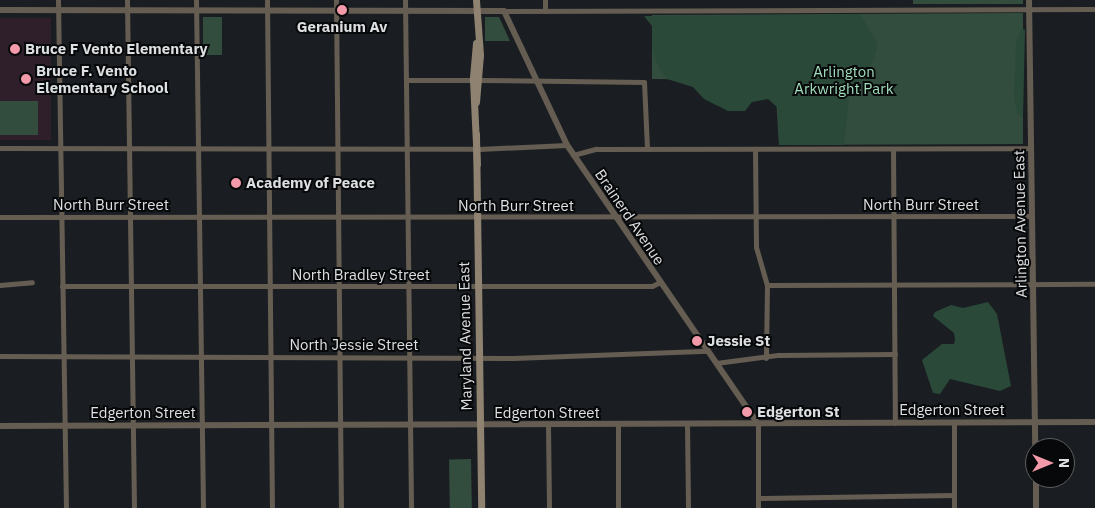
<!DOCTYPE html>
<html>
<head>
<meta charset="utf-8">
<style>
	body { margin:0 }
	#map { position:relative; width:1095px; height:508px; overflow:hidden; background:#1a1e22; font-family:"IBM Plex Sans",sans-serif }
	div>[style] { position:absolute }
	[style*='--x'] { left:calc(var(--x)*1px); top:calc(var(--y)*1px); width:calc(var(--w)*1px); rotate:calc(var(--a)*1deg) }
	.education>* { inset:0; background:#2e1f2b; transform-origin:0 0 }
	.green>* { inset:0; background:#324c3e; transform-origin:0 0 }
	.forest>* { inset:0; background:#2b4939 }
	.minor>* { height:5px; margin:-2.5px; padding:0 2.5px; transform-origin:2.5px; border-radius:2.5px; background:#665d52 }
	.tertiary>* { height:6px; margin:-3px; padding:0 3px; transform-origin:3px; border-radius:3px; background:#665d52 }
	.secondary>* { height:7px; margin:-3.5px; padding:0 3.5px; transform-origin:3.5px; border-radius:3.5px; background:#8f8270 }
	.dots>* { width:14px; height:14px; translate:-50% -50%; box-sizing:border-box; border:2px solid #070809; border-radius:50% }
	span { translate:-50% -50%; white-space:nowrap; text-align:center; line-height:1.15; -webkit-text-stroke:4px #070809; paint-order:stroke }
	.poi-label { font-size:15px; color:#dde0e2; font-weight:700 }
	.left { translate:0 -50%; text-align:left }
	.park-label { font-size:15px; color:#a2ddbc }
	.street-label { font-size:15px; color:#dde0e2 }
	.north { position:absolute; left:1025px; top:438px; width:50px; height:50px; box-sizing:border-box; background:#070809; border:1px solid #5d5e60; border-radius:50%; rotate:90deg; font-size:14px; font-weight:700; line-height:20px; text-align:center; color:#dde0e2 }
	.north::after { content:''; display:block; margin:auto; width:18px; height:22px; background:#f39aaa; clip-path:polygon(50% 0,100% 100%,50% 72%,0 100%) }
</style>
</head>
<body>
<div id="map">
	<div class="education">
		<i style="left:0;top:18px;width:51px;height:122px"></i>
	</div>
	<div class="green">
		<i style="left:913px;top:0;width:110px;height:4px"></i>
		<i style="clip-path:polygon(1023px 13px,1023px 144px,779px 145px,775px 80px,652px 79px,652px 15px)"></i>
		<i style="left:203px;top:17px;width:19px;height:38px"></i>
		<i style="clip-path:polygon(485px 17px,499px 17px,510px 41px,485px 41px)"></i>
		<i style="left:0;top:101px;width:38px;height:34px"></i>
		<i style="left:471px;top:459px;width:49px;height:22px;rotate:89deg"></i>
	</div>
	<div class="forest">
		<i style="clip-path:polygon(860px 14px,878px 44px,873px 61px,849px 96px,844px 145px,779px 145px,778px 108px,768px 99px,752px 102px,745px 111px,728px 111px,704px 99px,693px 87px,667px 79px,659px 69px,652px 48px,652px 26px,644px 16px)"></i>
		<i style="clip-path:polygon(1022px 28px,1025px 30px,1023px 117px,1017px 113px,1014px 96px,1016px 43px)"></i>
		<i style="clip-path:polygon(988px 302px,997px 314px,1011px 386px,1000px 391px,950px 379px,940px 394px,933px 393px,922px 360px,942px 344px,954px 344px,955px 340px,954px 333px,933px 316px,935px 312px,951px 305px,963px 308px)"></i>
	</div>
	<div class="minor">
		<i style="--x:58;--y:0;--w:508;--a:89.1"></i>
		<i style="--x:127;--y:0;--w:508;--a:89.21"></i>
		<i style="--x:196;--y:0;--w:508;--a:89.21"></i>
		<i style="--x:267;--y:0;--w:508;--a:89.44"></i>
		<i style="--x:336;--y:0;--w:508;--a:89.44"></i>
		<i style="--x:405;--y:0;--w:508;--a:89.32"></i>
		<i style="--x:504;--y:11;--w:591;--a:-0.19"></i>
		<i style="--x:545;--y:11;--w:11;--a:-90"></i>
		<i style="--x:406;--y:80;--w:67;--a:0"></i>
		<i style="--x:480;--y:80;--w:164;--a:0.7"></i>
		<i style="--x:644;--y:82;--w:67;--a:87.4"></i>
		<i style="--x:0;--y:148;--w:473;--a:0.1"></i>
		<i style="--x:479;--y:149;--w:88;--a:-2.6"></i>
		<i style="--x:755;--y:149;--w:98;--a:89.4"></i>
		<i style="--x:756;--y:247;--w:40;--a:74"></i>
		<i style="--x:767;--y:285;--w:73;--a:90.8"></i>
		<i style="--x:893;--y:149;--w:274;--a:89.6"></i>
		<i style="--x:573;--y:155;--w:24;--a:-15"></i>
		<i style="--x:596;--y:149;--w:435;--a:-0.1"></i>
		<i style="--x:0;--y:217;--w:1032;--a:-0.06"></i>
		<i style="--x:0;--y:285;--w:32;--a:-5"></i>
		<i style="--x:767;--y:285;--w:328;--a:-0.2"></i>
		<i style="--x:62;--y:286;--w:590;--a:0"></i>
		<i style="--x:652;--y:286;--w:9;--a:-27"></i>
		<i style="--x:0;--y:356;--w:513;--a:0.22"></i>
		<i style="--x:513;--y:358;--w:195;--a:-2.1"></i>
		<i style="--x:716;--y:363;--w:63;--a:-7.4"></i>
		<i style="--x:778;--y:355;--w:117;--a:-0.5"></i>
		<i style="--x:954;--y:423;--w:85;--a:90"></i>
		<i style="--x:687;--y:424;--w:84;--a:89.3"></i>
		<i style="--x:758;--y:424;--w:84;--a:90"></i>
		<i style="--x:548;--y:425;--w:83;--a:89.3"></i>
		<i style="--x:618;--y:425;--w:83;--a:90"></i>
		<i style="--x:758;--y:498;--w:196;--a:-0.9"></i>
	</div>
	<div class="tertiary">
		<i style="--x:1029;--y:0;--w:448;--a:89.2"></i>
		<i style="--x:0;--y:10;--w:504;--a:0.11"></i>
		<i style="--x:504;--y:11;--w:148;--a:64.8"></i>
		<i style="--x:567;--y:145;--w:338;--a:55.6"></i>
		<i style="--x:0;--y:426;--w:1095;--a:-0.21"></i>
		<i style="--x:1036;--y:478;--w:30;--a:90"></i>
	</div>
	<div class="secondary">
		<i style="--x:476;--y:0;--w:55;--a:85.8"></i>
		<i style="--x:480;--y:55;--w:47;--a:94.9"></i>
		<i style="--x:476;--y:43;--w:37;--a:95"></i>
		<i style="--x:473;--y:80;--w:84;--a:87.3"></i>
		<i style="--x:476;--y:134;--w:374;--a:89.2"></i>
	</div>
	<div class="dots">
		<i style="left:342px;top:10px;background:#f39aaa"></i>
		<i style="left:15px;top:49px;background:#f39aaa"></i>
		<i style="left:26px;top:79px;background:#f39aaa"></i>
		<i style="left:236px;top:183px;background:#f39aaa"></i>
		<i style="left:697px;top:341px;background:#f39aaa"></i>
		<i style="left:747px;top:412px;background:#f39aaa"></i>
	</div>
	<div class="poi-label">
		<span style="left:342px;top:27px">Geranium Av</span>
		<span class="left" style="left:25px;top:49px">Bruce F Vento Elementary</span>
		<span class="left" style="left:36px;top:79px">Bruce F. Vento<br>Elementary School</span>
		<span class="left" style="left:246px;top:183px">Academy of Peace</span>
		<span class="left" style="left:707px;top:341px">Jessie St</span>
		<span class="left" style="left:757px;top:412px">Edgerton St</span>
	</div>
	<div class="park-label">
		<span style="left:844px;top:80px">Arlington<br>Arkwright Park</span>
	</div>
	<div class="street-label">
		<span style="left:111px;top:205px">North Burr Street</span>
		<span style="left:921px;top:205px">North Burr Street</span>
		<span style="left:516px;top:206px">North Burr Street</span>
		<span style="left:630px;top:217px;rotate:56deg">Brainerd Avenue</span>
		<span style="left:1020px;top:224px;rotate:-91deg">Arlington Avenue East</span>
		<span style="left:361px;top:275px">North Bradley Street</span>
		<span style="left:465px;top:336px;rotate:-91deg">Maryland Avenue East</span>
		<span style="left:354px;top:345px">North Jessie Street</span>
		<span style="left:952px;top:410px">Edgerton Street</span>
		<span style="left:143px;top:413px">Edgerton Street</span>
		<span style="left:547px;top:413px">Edgerton Street</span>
	</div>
	<div class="north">N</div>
</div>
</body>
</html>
